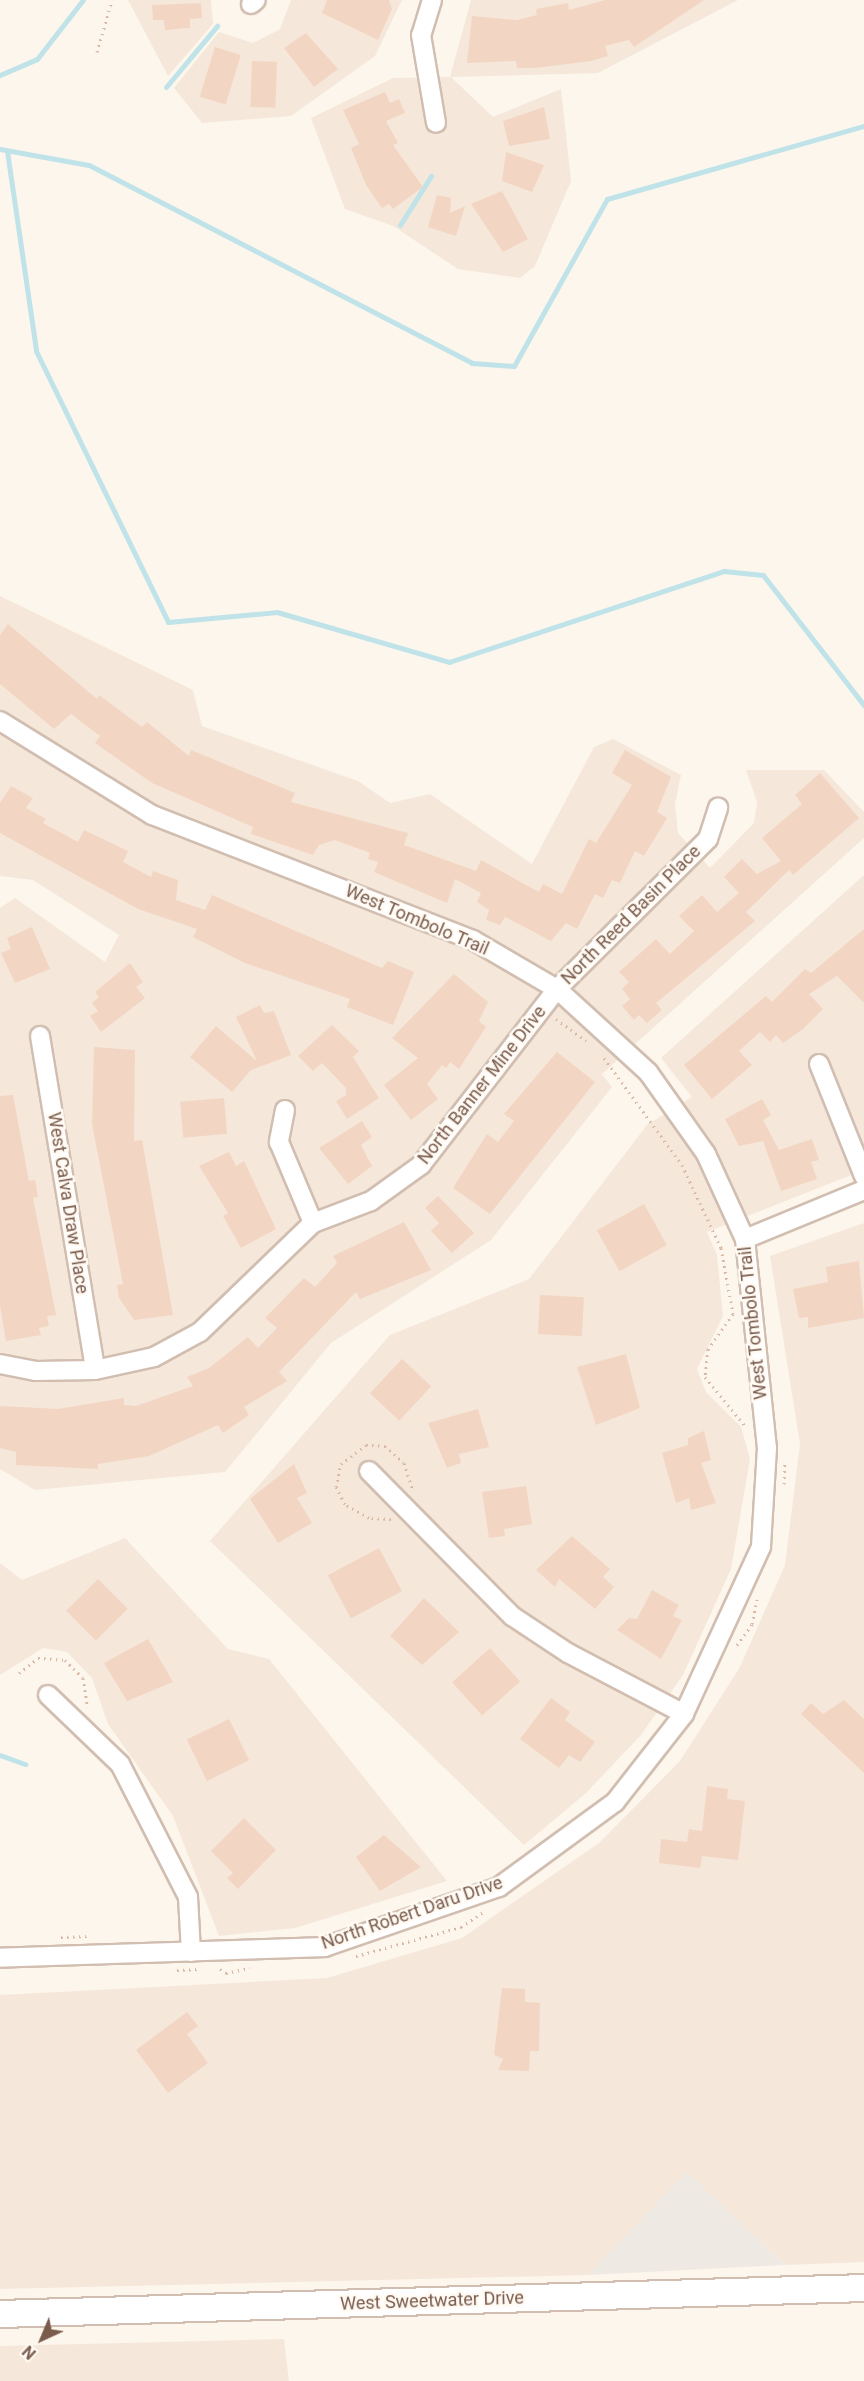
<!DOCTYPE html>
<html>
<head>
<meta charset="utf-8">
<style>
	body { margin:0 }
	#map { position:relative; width:864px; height:2381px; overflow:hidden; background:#fdf6ec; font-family:Roboto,sans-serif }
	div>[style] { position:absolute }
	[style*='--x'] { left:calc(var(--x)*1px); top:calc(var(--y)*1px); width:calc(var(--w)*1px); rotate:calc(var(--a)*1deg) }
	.residential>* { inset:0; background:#f5e8da }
	.industrial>* { inset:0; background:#efe9e4 }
	.stream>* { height:5px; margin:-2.5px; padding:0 2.5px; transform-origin:2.5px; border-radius:2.5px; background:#bfe3e8 }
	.building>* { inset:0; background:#f3d5c3; transform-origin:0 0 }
	.path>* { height:3px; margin-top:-1.5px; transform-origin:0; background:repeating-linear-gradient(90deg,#d9b8a5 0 1.5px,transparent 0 6px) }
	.roads { filter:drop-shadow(2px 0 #d1beb0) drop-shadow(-2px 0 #d1beb0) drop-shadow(0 2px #d1beb0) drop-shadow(0 -2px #d1beb0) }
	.street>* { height:18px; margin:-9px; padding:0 9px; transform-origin:9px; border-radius:9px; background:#fff }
	.secondary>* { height:26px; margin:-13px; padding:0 13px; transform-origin:13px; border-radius:13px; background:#fff }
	span { translate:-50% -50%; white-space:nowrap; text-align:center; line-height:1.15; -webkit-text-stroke:5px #fffaf3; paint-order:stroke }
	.street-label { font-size:18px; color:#7a5c4d }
	.north { position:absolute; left:12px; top:2309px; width:60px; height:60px; -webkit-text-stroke:4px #fffaf3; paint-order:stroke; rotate:224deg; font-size:16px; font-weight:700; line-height:24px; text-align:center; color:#7a5c4d }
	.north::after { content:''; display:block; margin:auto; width:21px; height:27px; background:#7a5c4d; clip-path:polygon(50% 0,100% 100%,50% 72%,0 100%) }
</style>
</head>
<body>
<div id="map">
	<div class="residential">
		<i style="clip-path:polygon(128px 0,211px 0,213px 24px,168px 76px)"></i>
		<i style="clip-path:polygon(291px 0,402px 0,375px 56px,291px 116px,202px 123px,174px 88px,219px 32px,253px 43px,280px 29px)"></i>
		<i style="clip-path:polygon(471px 0,738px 0,598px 73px,451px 77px,493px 117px,561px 89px,571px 181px,535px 266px,520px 278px,458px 269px,393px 226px,345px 209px,311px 118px,393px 78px,450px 77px)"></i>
		<i style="clip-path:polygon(0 596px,193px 690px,202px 726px,358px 781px,390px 803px,430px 794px,532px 864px,594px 747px,613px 739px,681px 775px,675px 804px,678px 833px,710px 868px,754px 823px,757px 802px,746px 770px,824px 770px,864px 812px,864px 838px,602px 1074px,612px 1087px,491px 1240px,331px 1343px,225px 1472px,35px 1490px,0 1469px,0 908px,15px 898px,105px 962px,119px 935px,33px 880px,0 876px)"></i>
		<i style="clip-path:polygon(864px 875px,864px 1170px,707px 1232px,717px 1255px,723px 1316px,697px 1369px,706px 1392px,741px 1427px,750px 1459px,731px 1569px,683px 1675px,641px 1735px,586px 1793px,524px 1845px,210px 1541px,390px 1335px,529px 1279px,647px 1125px,692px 1097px,661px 1058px)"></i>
		<i style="clip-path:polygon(864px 1223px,864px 2262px,785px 2265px,687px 2172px,588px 2275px,0 2289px,0 1995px,327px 1978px,462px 1938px,599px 1843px,680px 1761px,740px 1667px,785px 1565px,800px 1444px,770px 1256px)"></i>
		<i style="clip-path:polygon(125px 1538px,228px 1649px,269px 1659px,447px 1881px,295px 1928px,219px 1936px,173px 1816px,108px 1724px,92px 1678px,67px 1652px,43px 1648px,0 1675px,0 1563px,22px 1580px)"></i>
		<i style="clip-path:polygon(284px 2339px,289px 2381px,0 2381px,0 2346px)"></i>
	</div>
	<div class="industrial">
		<i style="clip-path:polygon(687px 2172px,785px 2265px,588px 2275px)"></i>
	</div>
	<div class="stream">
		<i style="--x:0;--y:75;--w:40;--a:-23.4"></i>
		<i style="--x:37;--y:59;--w:75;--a:-52.1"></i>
		<i style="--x:166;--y:87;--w:80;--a:-50.1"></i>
		<i style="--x:0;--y:149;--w:90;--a:10.2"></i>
		<i style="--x:89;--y:165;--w:431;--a:27.3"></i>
		<i style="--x:472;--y:363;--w:42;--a:4.1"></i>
		<i style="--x:514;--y:366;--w:191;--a:-60.9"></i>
		<i style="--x:607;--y:199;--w:267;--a:-15.9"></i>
		<i style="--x:7;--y:151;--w:202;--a:81.7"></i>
		<i style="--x:36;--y:351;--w:301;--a:64"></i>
		<i style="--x:168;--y:622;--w:109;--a:-5.2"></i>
		<i style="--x:277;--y:612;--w:179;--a:16.2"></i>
		<i style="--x:449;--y:662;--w:290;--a:-18.3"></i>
		<i style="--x:724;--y:571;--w:39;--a:6"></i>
		<i style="--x:763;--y:575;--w:165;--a:52.2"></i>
		<i style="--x:400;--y:225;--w:58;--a:-57.7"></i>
		<i style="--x:0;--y:1755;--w:27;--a:20"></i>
	</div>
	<div class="building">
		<i style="clip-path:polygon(327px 0,389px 0,392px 9px,378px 40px,322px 13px)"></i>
		<i style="clip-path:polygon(605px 0,704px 0,634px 47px,629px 40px,605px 46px,608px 56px,591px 61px,535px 68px,517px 68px,516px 61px,467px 63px,472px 16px,517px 20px,537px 15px,536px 9px,568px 3px,569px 10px)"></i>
		<i style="clip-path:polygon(201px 3px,202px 18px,190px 19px,190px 28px,165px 30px,164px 20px,153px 20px,152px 5px)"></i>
		<i style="clip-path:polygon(306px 33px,338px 69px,314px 87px,284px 48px)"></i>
		<i style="left:215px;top:47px;width:27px;height:52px;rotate:17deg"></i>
		<i style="left:252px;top:61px;width:25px;height:46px;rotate:2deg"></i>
		<i style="clip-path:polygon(385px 92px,390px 103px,399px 99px,405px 113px,386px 121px,398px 143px,393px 145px,423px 187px,393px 209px,389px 204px,382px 208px,366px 185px,351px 148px,359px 144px,343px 110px)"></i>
		<i style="clip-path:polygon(544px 107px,550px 139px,509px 146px,503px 121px)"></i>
		<i style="clip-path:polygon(506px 152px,544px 165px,532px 192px,502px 181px)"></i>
		<i style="clip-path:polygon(502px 191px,528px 239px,503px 252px,471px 204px)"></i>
		<i style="clip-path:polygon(437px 195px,451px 198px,450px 213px,465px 206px,456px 236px,428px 227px)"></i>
		<i style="clip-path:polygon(8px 624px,97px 699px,99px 695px,142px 727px,147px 722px,189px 756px,191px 750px,295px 793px,291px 802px,408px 833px,404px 845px,476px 871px,481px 860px,539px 892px,543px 884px,562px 894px,589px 839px,596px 843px,632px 785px,612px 773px,625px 750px,671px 777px,657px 812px,667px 818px,644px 856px,635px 851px,620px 883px,612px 880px,603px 898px,595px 894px,577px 929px,566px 923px,551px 941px,505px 917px,500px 925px,486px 920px,489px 910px,477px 902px,481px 893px,455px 879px,447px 903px,374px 872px,378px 862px,368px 859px,370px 853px,335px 840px,319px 845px,313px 855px,251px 834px,253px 827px,152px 783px,95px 743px,100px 736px,71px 714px,54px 729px,0 684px,0 635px)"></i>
		<i style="clip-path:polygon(820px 773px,859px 818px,793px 875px,789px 870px,746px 912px,755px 921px,656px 1003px,662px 1010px,647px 1023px,639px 1015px,634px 1020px,622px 1006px,630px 999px,622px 989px,629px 982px,619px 972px,656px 939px,670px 954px,694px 931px,679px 916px,702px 895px,717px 912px,739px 893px,724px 877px,742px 859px,757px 874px,781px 861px,762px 838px,802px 804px,795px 795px)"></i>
		<i style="clip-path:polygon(11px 786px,33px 798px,26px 808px,46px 819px,43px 823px,78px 842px,84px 830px,128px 851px,123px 862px,151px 877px,153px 871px,178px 880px,176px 900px,205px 910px,212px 895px,382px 968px,388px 961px,414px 972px,393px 1025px,347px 1007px,350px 999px,245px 963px,193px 937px,197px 929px,138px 909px,0 833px,0 803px)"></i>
		<i style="clip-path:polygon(32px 927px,50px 969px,15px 983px,1px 953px,11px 949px,7px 938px)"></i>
		<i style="clip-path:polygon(864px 929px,864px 1003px,837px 976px,809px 994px,823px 1009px,803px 1029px,783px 1043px,776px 1035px,770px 1042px,760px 1032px,739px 1051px,752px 1065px,712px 1099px,684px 1065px,766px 996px,772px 1002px,805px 969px,811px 973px)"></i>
		<i style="clip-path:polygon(130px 963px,143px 982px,136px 987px,145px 998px,101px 1032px,90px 1016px,98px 1011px,92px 1003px,99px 997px,95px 992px)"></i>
		<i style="clip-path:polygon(454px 974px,488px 1002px,479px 1021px,486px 1027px,459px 1069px,450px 1062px,446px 1068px,442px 1065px,427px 1084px,438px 1099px,411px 1120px,384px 1085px,418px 1058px,392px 1038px)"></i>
		<i style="clip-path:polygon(260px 1005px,264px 1013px,274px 1011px,291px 1055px,251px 1070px,232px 1092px,190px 1057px,216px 1026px,257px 1061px,236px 1017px)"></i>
		<i style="clip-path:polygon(332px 1025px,359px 1051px,353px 1057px,379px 1098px,347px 1119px,336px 1101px,346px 1095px,346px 1088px,322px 1063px,313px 1071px,298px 1056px)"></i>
		<i style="clip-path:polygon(94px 1047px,135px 1050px,134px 1141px,142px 1140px,173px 1315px,134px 1320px,119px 1298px,117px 1285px,123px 1284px,92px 1124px)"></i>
		<i style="clip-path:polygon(557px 1052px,595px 1082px,490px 1214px,453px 1188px,487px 1134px,498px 1142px,514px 1121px,504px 1114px)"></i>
		<i style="clip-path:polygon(13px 1095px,29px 1181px,35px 1180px,38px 1197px,33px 1198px,56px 1315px,47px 1316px,49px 1326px,39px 1328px,41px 1335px,6px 1341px,0 1305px,0 1096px)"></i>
		<i style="left:224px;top:1098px;width:36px;height:44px;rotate:85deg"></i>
		<i style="clip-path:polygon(762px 1099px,771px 1115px,763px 1120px,779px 1150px,812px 1139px,819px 1160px,811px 1162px,817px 1179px,781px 1191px,763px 1141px,739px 1146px,725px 1119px)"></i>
		<i style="clip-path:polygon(362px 1121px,372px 1137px,361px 1145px,372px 1166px,348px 1184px,319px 1148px)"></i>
		<i style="clip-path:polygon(229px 1152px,236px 1166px,244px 1161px,276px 1229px,241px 1248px,223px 1216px,228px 1213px,199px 1166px)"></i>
		<i style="clip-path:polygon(438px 1196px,474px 1233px,452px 1253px,431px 1231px,439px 1223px,425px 1208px)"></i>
		<i style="left:644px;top:1204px;width:47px;height:54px;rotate:61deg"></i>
		<i style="clip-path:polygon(404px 1222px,431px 1270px,360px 1299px,356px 1292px,279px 1372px,287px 1381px,244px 1407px,249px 1415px,223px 1433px,218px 1425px,149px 1456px,98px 1464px,98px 1469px,16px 1465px,16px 1452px,0 1448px,0 1406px,58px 1409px,124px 1398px,124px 1405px,136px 1406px,193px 1386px,187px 1377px,209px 1368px,248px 1337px,258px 1348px,277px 1328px,265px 1318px,304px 1278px,315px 1287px,337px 1263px,333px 1256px)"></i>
		<i style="clip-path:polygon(859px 1261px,864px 1318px,808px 1328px,808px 1317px,799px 1318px,793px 1289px,828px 1282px,826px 1267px)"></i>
		<i style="left:540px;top:1295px;width:44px;height:39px;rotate:3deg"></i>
		<i style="clip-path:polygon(626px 1354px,640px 1408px,596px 1425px,577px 1367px)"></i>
		<i style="left:402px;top:1359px;width:40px;height:47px;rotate:43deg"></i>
		<i style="clip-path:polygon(478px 1409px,489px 1447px,459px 1454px,461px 1463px,447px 1468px,428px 1423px)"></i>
		<i style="clip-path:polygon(704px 1431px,711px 1460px,701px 1463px,716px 1503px,691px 1510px,689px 1498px,676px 1503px,662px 1453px,688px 1445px,688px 1438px)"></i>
		<i style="clip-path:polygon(294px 1464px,307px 1493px,297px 1498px,312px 1523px,278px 1543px,250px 1499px)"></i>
		<i style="clip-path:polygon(526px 1486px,532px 1524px,504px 1529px,505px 1536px,489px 1538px,482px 1492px)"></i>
		<i style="clip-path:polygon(572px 1536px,610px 1569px,603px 1577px,614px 1587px,595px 1609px,559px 1579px,555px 1587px,536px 1570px)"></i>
		<i style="left:379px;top:1548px;width:49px;height:58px;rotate:62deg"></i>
		<i style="left:98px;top:1579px;width:42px;height:45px;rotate:45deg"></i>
		<i style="clip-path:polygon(652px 1590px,679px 1605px,673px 1616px,682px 1620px,661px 1659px,617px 1630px,629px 1618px,637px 1619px)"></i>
		<i style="clip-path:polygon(424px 1598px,459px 1632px,422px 1665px,390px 1636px)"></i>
		<i style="clip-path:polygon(148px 1639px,173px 1682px,127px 1701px,104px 1663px)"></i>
		<i style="left:490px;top:1648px;width:45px;height:51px;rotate:48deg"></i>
		<i style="clip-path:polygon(551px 1698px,570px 1712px,565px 1720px,595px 1742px,580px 1762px,569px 1755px,559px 1768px,520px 1739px)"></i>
		<i style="clip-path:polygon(844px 1700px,864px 1719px,864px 1773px,801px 1714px,811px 1703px,823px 1714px)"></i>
		<i style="left:229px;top:1719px;width:46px;height:47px;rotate:64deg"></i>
		<i style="clip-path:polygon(707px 1786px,728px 1789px,727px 1799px,745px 1801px,738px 1860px,702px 1856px,700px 1868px,659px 1863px,661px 1839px,687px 1842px,689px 1829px,702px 1831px)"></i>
		<i style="clip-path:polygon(244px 1818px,276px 1850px,238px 1889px,227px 1878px,233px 1873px,211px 1851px)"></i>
		<i style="clip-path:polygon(384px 1835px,421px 1867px,380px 1891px,356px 1857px)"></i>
		<i style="clip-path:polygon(502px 1988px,525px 1989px,525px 2002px,540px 2003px,539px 2051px,530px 2051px,529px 2071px,498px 2070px,503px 2059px,494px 2055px)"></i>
		<i style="clip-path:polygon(187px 2012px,198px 2026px,187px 2034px,208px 2063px,168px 2093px,136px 2050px)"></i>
	</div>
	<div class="path">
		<i style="--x:97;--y:52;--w:54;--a:-73.9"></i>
		<i style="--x:556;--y:1019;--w:37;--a:36"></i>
		<i style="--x:604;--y:1058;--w:132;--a:53.9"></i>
		<i style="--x:682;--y:1165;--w:92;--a:64.8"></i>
		<i style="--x:721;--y:1248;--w:67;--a:79.7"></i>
		<i style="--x:733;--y:1314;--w:43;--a:125.5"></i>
		<i style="--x:708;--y:1349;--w:28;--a:96"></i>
		<i style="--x:705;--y:1377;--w:65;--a:50.6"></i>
		<i style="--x:784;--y:1484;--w:23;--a:-88"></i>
		<i style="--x:391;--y:1519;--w:22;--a:-177"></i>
		<i style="--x:369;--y:1518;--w:28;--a:-150"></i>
		<i style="--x:345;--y:1504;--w:19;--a:-118"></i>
		<i style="--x:336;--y:1487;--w:24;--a:-78"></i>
		<i style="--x:341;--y:1464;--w:31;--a:-37"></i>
		<i style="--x:366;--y:1445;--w:19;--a:3"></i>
		<i style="--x:385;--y:1446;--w:25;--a:42"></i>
		<i style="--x:404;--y:1463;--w:26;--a:72"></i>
		<i style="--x:737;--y:1645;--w:26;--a:-54"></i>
		<i style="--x:752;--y:1624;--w:25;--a:-78"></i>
		<i style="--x:19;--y:1673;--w:24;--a:-38"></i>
		<i style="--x:38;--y:1658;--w:27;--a:4"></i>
		<i style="--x:65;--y:1660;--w:25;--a:45"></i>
		<i style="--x:83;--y:1678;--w:30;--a:81"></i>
		<i style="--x:61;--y:1937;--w:26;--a:-2"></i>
		<i style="--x:356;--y:1956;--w:109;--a:-15.4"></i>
		<i style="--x:461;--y:1927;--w:27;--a:-34"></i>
		<i style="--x:220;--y:1969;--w:7;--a:34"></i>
		<i style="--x:226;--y:1973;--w:24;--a:-12"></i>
		<i style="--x:177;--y:1970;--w:21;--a:-3"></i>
	</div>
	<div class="roads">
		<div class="street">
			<i style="--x:432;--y:0;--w:37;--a:107"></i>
			<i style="--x:421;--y:35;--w:89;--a:80.3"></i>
			<i style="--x:251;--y:4;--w:6;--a:-39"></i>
			<i style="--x:0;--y:721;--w:179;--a:31.7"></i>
			<i style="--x:152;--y:815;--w:344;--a:21.3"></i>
			<i style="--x:473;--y:940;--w:97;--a:30.3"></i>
			<i style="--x:557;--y:989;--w:123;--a:42.4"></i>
			<i style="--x:648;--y:1072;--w:100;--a:54.7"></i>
			<i style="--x:706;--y:1154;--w:94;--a:65.4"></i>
			<i style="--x:745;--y:1239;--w:210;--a:84"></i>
			<i style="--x:767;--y:1448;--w:99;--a:93.5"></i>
			<i style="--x:761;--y:1547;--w:184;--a:114.8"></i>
			<i style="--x:684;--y:1714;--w:112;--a:128.1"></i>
			<i style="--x:615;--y:1802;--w:144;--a:143.8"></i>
			<i style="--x:499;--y:1887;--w:184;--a:161"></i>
			<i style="--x:325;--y:1947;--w:325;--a:178.1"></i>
			<i style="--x:40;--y:1036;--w:338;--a:80.6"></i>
			<i style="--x:819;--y:1064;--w:121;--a:68.1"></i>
			<i style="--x:285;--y:1110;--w:33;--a:101"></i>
			<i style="--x:279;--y:1142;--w:88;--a:67.2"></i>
			<i style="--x:745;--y:1239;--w:129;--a:-22.4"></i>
			<i style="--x:0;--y:1364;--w:37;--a:11"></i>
			<i style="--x:36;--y:1371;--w:59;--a:-1"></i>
			<i style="--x:95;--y:1370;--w:60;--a:-12.4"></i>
			<i style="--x:154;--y:1357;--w:52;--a:-28.5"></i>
			<i style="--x:200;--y:1332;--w:157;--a:-44"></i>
			<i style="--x:313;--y:1223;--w:62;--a:-20.8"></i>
			<i style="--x:371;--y:1201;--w:62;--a:-35.8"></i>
			<i style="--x:421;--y:1165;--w:222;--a:-52.3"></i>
			<i style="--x:557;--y:989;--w:213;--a:-44.8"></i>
			<i style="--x:708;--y:839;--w:33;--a:-72"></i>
			<i style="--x:369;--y:1471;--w:204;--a:45.4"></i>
			<i style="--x:512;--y:1616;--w:67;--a:33.5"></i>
			<i style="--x:568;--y:1653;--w:131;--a:27.7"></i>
			<i style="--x:48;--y:1695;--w:100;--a:43.8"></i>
			<i style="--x:120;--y:1764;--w:149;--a:62.9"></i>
			<i style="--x:188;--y:1897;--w:55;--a:86.9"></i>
		</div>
		<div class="secondary">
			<i style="--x:0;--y:2314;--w:864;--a:-1.72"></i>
		</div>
	</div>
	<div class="street-label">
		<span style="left:631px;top:915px;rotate:-45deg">North Reed Basin Place</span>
		<span style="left:417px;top:920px;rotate:23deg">West Tombolo Trail</span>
		<span style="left:482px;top:1085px;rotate:-52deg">North Banner Mine Drive</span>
		<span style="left:68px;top:1203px;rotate:81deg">West Calva Draw Place</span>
		<span style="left:753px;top:1323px;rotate:-96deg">West Tombolo Trail</span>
		<span style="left:412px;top:1913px;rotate:-19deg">North Robert Daru Drive</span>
		<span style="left:432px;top:2301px;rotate:-2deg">West Sweetwater Drive</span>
	</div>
	<div class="north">N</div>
</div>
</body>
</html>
